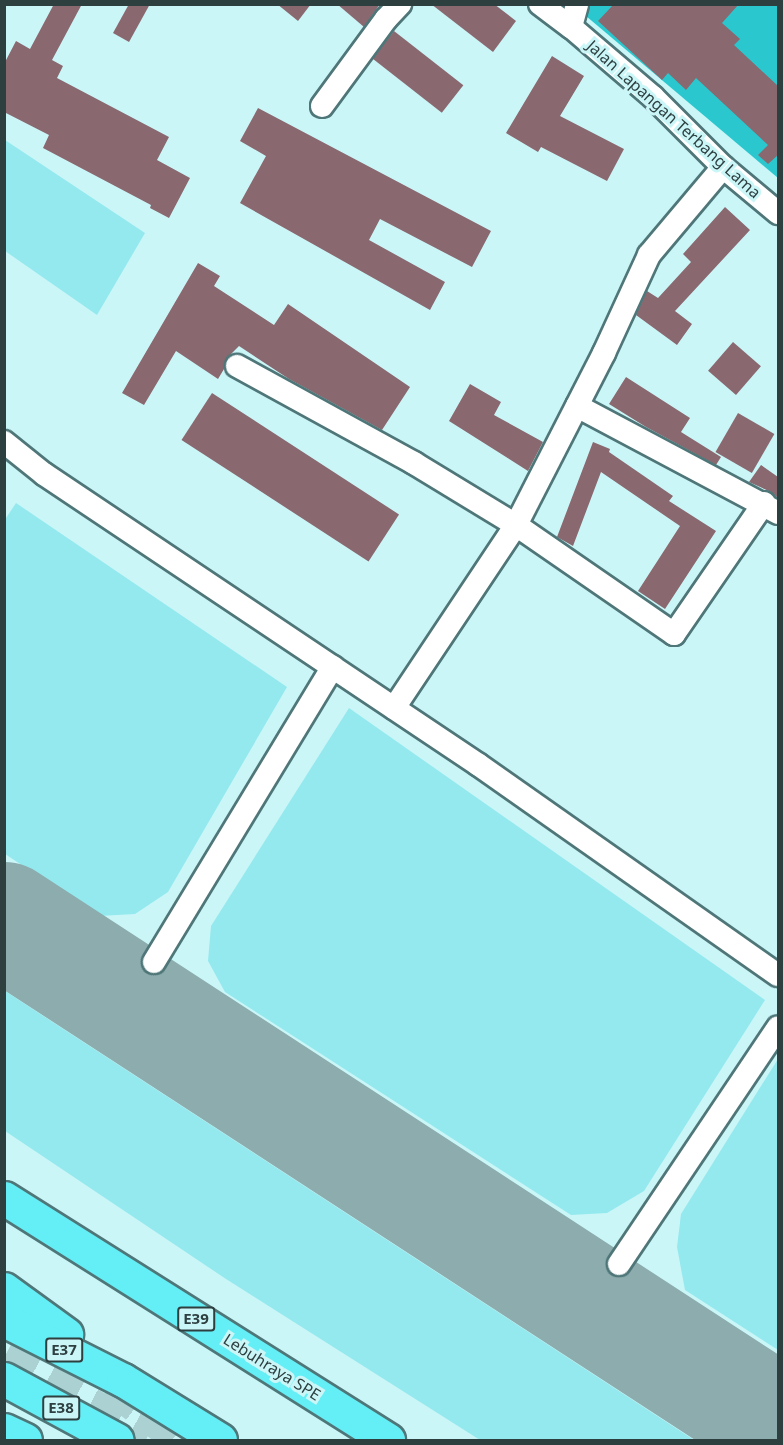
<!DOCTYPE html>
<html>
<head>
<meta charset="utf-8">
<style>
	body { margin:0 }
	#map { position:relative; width:783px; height:1445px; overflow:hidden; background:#cbf6f8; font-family:"Noto Sans",sans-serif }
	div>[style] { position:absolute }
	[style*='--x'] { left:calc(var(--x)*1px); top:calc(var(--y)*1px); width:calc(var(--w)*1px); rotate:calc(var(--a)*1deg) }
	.green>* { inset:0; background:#94e9ee }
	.forest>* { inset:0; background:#2ac7ce }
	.runway>* { height:117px; margin:-58.5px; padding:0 58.5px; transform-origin:58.5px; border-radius:58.5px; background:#8cacae }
	.building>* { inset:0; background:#8a686f; transform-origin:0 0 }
	.highway-tunnel>* { height:33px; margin-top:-16.5px; transform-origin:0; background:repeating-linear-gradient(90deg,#acd1d3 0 33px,transparent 0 49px) }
	.roads { filter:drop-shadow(2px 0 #4f7678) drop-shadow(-2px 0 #4f7678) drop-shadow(0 2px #4f7678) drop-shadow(0 -2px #4f7678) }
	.minor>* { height:22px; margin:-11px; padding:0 11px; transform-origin:11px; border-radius:11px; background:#fff }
	.highway>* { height:33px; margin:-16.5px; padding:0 16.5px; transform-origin:16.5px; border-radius:16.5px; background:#64eef5 }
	span { translate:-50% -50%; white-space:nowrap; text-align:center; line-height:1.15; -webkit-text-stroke:6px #cbf6f8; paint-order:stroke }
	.shield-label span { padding:2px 4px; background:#cbf6f8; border:2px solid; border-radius:4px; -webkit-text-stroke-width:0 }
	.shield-label { font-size:15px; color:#2e3f40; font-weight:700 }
	.street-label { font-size:16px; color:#2e3f40 }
	.frame { position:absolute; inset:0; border:6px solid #2e3f40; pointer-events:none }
</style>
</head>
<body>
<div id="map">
	<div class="green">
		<i style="clip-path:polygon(5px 140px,145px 233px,97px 315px,5px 251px)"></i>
		<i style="clip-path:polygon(16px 503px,287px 687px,168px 892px,135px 914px,99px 916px,5px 854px,4px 521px)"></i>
		<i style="clip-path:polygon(349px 708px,765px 1000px,644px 1191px,607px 1213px,571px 1215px,225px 992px,208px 961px,211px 926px)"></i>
		<i style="clip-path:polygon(5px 991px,694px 1440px,480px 1440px,226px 1279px,5px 1131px)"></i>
		<i style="clip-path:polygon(778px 1059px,778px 1350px,685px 1290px,677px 1247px,681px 1214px)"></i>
	</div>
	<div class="forest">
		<i style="clip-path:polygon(573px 5px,778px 5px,778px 178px)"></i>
	</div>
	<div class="runway">
		<i style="--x:4;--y:920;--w:924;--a:33.07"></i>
	</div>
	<div class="building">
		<i style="clip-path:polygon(54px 4px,82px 4px,52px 60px,63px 66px,57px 78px,169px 137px,157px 160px,190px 178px,169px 218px,150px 208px,151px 205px,43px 148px,49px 135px,4px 112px,4px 64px,16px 41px,30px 49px)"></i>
		<i style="clip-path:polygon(129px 4px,150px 4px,129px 42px,113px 33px)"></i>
		<i style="clip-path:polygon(277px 4px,311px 4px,298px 21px)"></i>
		<i style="clip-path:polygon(337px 4px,380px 4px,364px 27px)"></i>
		<i style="clip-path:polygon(431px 4px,494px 4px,516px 21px,493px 52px)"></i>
		<i style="clip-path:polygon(614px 4px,739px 4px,722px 23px,740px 39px,734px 45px,778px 86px,778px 155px,768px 164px,758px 155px,768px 145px,696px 78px,686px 90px,668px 73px,662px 80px,598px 21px)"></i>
		<i style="left:394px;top:31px;width:88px;height:35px;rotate:38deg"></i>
		<i style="clip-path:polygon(552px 56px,584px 76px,560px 116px,624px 149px,607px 181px,541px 147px,538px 152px,506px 133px)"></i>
		<i style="clip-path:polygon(258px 108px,491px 231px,472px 267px,380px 219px,369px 240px,445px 282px,430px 310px,240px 203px,266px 156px,240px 141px)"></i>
		<i style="clip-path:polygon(725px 207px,750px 230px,675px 311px,692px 324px,677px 345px,636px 315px,647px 291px,658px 298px,691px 262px,683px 254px)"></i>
		<i style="clip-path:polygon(198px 263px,220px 276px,214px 286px,274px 325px,288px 304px,410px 387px,382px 430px,289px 379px,239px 346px,226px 359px,224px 369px,218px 379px,176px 351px,144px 405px,122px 393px)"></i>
		<i style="left:733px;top:342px;width:37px;height:38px;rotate:41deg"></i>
		<i style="clip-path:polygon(626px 377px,690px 418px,681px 432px,721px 457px,716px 465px,646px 427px,609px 404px)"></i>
		<i style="clip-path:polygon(470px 384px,501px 402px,494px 415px,543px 442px,528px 471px,449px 421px)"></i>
		<i style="left:212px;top:393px;width:223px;height:56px;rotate:33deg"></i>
		<i style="left:738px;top:413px;width:42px;height:45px;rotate:30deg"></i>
		<i style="clip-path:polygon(593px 442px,610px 449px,609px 452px,673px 496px,669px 501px,716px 531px,665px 609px,638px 591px,680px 526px,601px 472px,573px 546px,557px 537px)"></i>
		<i style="clip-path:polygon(761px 465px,778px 477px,778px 498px,771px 492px,749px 482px)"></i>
	</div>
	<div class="highway-tunnel">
		<i style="--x:4;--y:1357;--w:164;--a:28.4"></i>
		<i style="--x:110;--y:1386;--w:88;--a:37.6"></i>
	</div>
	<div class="roads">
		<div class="minor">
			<i style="--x:540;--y:4;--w:39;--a:37"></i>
			<i style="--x:571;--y:27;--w:108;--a:40.5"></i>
			<i style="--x:653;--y:97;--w:99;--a:45"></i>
			<i style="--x:723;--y:167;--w:72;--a:39.9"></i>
			<i style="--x:571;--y:27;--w:24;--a:-75"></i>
			<i style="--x:322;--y:106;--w:108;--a:-53.7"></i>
			<i style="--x:386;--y:19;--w:21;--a:-47"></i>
			<i style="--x:237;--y:366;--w:202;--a:28.7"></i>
			<i style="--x:414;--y:463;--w:119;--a:31.3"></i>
			<i style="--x:516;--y:525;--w:192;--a:34.6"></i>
			<i style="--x:674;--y:634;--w:159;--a:-55.5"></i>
			<i style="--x:577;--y:406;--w:228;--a:28"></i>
			<i style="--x:4;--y:442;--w:51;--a:38.7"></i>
			<i style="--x:44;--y:474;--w:523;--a:33.78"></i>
			<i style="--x:479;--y:765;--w:365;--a:35.1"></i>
			<i style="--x:394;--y:708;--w:220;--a:-56.3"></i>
			<i style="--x:516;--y:525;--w:193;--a:-62.9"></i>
			<i style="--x:604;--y:353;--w:108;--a:-65.3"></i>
			<i style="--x:649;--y:255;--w:115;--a:-49.9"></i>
			<i style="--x:154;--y:962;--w:345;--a:-58.8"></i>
			<i style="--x:619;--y:1264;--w:285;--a:-56.1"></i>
		</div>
		<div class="highway">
			<i style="--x:4;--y:1198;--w:454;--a:32.2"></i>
			<i style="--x:4;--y:1289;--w:77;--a:36"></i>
			<i style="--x:4;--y:1320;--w:133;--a:26.8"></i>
			<i style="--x:123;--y:1380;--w:114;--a:31.7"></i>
			<i style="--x:4;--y:1379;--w:128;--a:28.4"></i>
			<i style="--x:4;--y:1430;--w:23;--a:25"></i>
		</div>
	</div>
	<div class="shield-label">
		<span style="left:196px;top:1319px">E39</span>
		<span style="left:64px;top:1350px">E37</span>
		<span style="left:61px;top:1408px">E38</span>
	</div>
	<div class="street-label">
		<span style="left:674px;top:119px;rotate:42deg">Jalan Lapangan Terbang Lama</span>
		<span style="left:272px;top:1367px;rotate:32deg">Lebuhraya SPE</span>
	</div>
	<div class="frame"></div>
</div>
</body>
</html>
